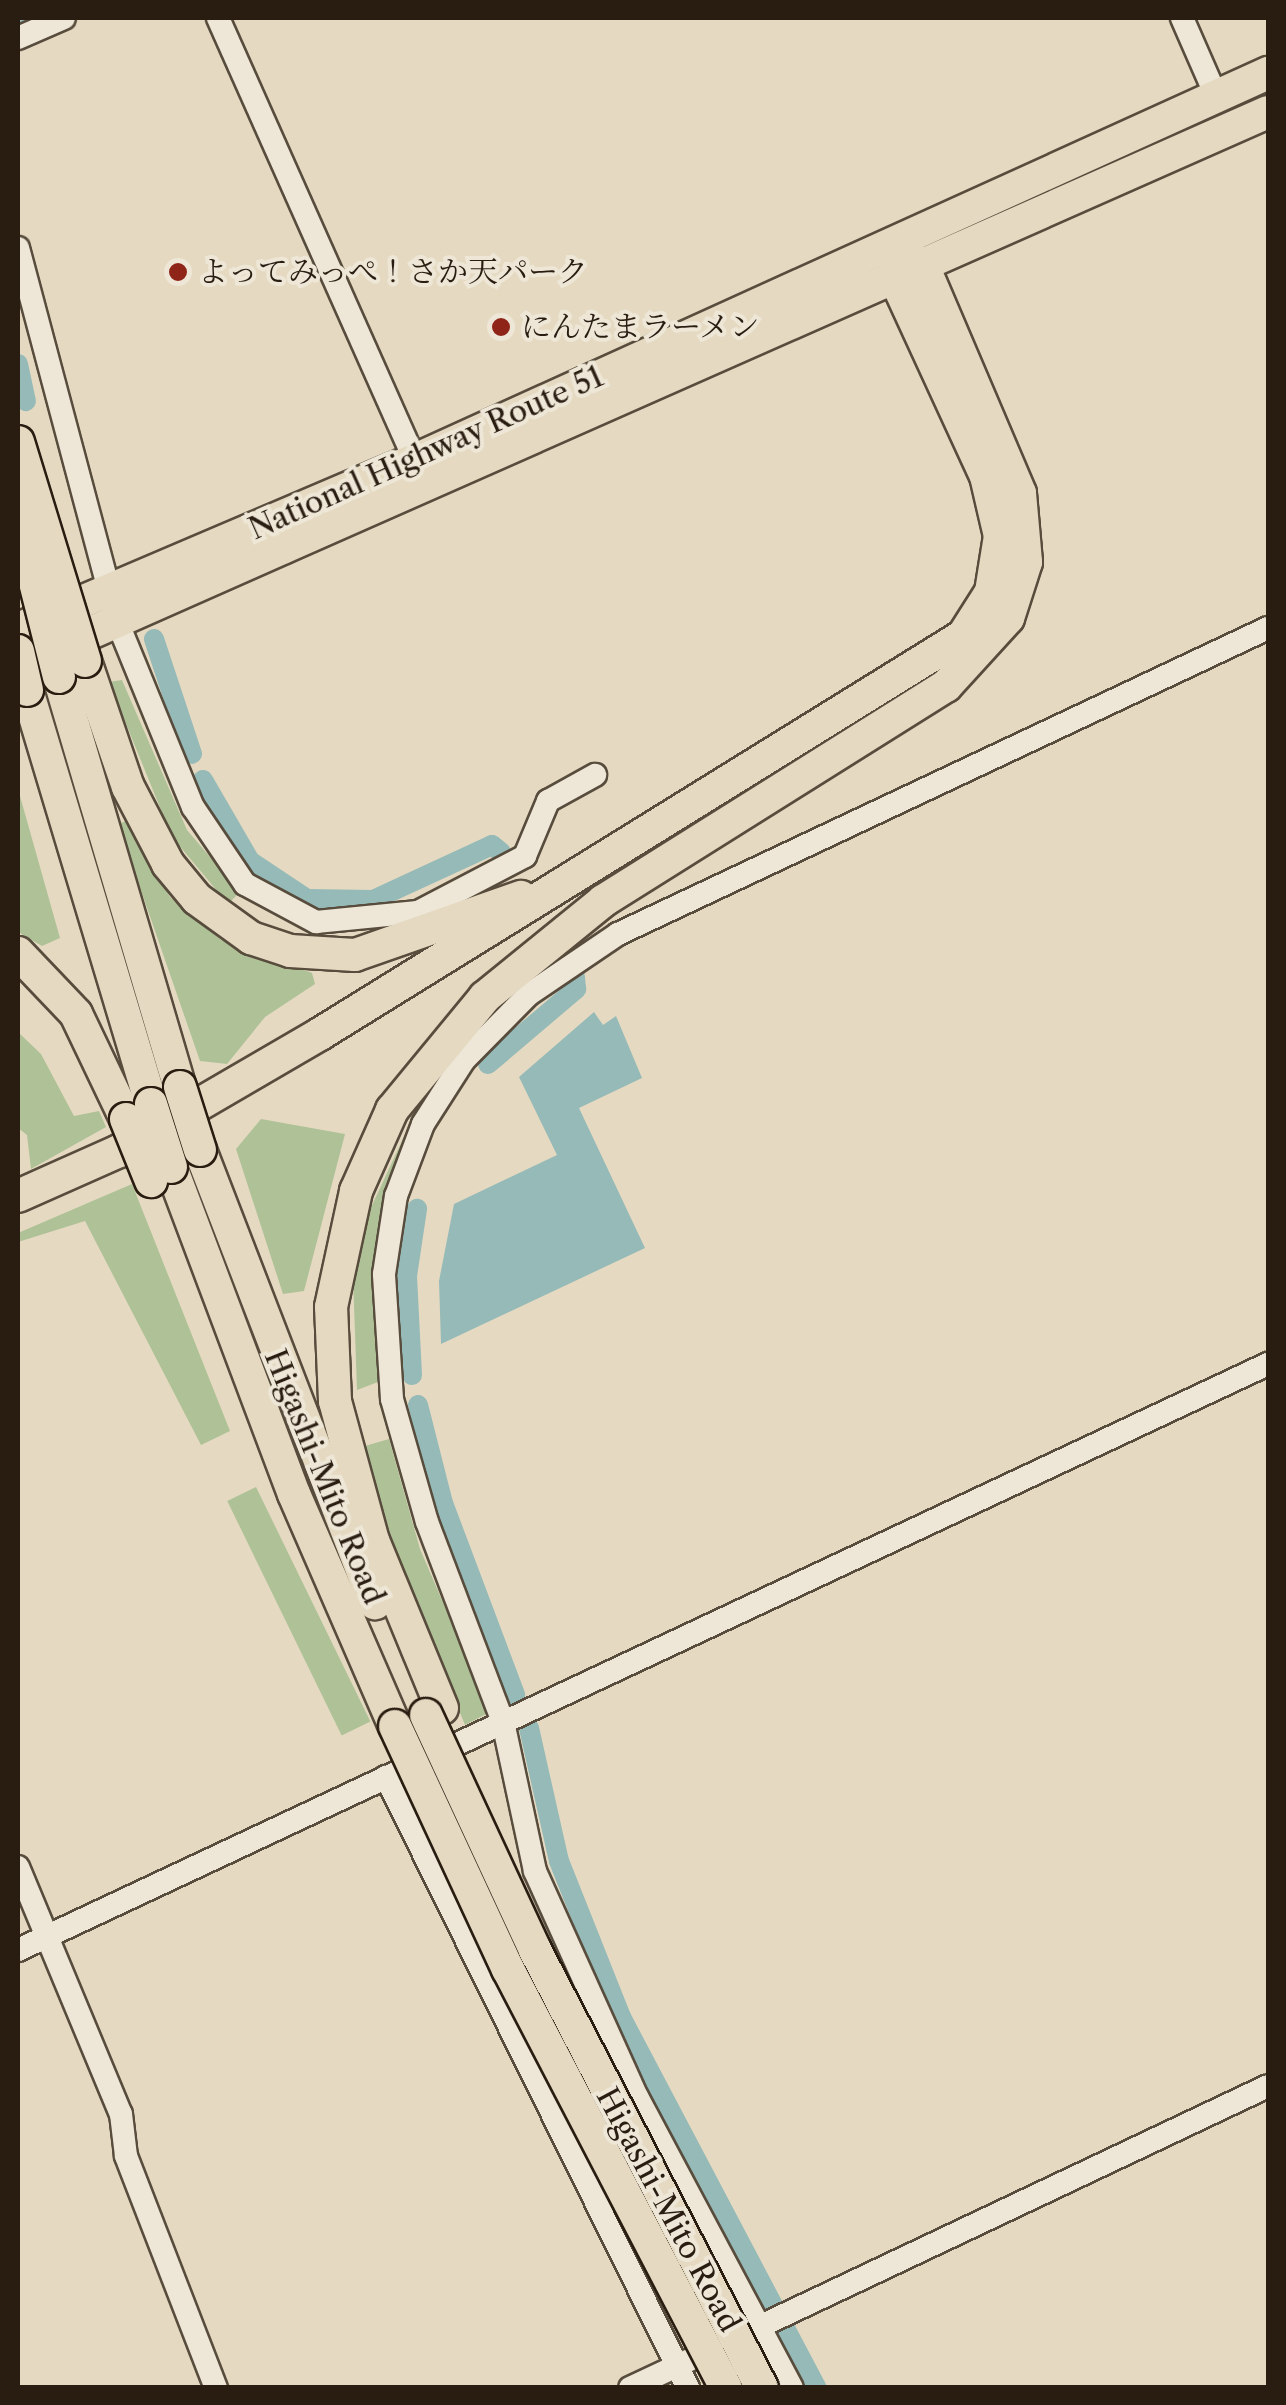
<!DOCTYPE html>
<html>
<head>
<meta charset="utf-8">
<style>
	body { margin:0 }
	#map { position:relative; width:1286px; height:2405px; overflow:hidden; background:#e5dac1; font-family:"Libre Caslon Text","Noto Serif JP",serif }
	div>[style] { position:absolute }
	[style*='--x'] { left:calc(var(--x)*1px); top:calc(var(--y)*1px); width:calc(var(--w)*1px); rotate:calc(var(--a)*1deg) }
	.green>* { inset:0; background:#afc197; transform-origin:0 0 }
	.water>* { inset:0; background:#96bab7 }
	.canal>* { height:20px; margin:-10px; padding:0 10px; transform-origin:10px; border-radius:10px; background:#96bab7 }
	.roads { filter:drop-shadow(2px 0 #584c3d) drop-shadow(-2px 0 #584c3d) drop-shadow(0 2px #584c3d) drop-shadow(0 -2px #584c3d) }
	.minor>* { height:22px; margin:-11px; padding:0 11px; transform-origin:11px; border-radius:11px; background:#eee7d7 }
	.highway>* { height:32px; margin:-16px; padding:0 16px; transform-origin:16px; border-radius:16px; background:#e5dac1 }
	.bridges { filter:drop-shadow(2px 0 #291d11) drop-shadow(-2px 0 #291d11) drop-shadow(0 2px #291d11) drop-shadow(0 -2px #291d11) }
	.highway-bridge>* { height:32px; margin:-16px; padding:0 16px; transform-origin:16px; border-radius:16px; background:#e5dac1 }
	.dots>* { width:28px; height:28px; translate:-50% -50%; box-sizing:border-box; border:5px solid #eee7d7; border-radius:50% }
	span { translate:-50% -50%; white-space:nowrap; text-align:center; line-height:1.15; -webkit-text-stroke:8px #eee7d7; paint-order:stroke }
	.poi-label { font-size:30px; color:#291d11 }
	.left { translate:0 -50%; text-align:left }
	.street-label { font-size:30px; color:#291d11 }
	.frame { position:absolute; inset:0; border:20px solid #291d11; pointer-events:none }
</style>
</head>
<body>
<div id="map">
	<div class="green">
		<i style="clip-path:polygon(122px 680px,187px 830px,240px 892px,228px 904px,172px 837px,109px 682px)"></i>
		<i style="clip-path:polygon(18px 789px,60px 938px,42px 946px,18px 932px)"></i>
		<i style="clip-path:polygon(126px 821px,170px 897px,221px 940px,312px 973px,315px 984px,265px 1017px,227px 1064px,200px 1061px,118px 824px)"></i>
		<i style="clip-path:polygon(18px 1032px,41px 1054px,74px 1116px,99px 1111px,106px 1127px,31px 1169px,27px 1135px,18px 1128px)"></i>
		<i style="clip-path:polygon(421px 1100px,378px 1230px,378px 1382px,357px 1390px,353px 1277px,367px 1216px)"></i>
		<i style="clip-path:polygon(261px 1119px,345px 1134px,304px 1291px,283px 1294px,236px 1149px)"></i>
		<i style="clip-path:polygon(132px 1184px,230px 1431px,201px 1445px,85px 1221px,18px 1242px,18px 1233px)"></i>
		<i style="clip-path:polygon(389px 1439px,420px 1549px,490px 1712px,465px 1725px,396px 1556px,365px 1446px)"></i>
		<i style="left:256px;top:1487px;width:261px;height:32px;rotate:64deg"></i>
	</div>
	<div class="water">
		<i style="clip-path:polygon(594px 1012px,603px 1025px,616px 1016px,642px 1078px,579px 1108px,645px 1248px,441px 1344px,439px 1281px,454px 1204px,557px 1155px,519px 1077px)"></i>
	</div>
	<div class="canal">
		<i style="--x:18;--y:23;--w:13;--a:-23"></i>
		<i style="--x:18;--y:364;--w:38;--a:78"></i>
		<i style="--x:154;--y:639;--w:121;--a:71.7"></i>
		<i style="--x:203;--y:780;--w:94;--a:59.9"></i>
		<i style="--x:250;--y:861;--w:69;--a:33.7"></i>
		<i style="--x:307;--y:899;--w:66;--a:0.9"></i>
		<i style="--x:373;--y:900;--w:131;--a:-24.8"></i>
		<i style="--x:492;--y:845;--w:11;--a:38"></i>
		<i style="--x:488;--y:1064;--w:116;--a:-40.4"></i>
		<i style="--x:576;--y:989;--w:12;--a:-95"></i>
		<i style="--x:412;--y:1375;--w:99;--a:-92.9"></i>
		<i style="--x:407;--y:1276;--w:68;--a:-81.5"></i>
		<i style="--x:418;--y:1405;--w:101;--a:75.7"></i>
		<i style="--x:443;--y:1503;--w:205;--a:69.4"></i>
		<i style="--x:529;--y:1728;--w:136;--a:77.3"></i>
		<i style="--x:559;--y:1861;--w:168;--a:68.3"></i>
		<i style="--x:621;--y:2017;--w:420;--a:62.2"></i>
	</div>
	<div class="roads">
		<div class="minor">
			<i style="--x:218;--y:18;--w:484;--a:66"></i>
			<i style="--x:1182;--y:18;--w:85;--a:66.4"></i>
			<i style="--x:18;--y:38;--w:50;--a:-23.5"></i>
			<i style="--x:18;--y:248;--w:386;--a:75.1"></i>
			<i style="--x:117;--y:621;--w:201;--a:67.8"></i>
			<i style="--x:193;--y:807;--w:93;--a:56"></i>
			<i style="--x:245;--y:884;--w:81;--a:28.2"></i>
			<i style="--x:316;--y:922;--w:102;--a:-5.6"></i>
			<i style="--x:418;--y:912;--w:121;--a:-27.6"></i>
			<i style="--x:525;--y:856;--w:60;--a:-67.3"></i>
			<i style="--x:548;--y:801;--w:54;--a:-29"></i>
			<i style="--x:386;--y:1777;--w:682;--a:63.7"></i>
			<i style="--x:18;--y:1867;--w:268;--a:67.4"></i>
			<i style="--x:121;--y:2114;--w:42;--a:83.2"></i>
			<i style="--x:126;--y:2156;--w:249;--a:68.8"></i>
			<i style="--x:18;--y:1950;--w:1381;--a:-25.12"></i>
			<i style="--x:746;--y:2333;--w:577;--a:-25.32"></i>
			<i style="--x:630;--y:2388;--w:96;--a:-25.2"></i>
			<i style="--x:792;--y:2388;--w:330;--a:-118"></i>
			<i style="--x:637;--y:2097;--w:248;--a:-114.3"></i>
			<i style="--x:535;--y:1871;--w:152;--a:-102.1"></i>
			<i style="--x:503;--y:1722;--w:214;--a:-110.8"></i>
			<i style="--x:427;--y:1522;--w:128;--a:-105.9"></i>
			<i style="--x:392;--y:1399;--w:125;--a:-93.7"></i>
			<i style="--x:384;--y:1274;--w:79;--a:-81.3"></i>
			<i style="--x:396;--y:1196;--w:77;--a:-69.4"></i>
			<i style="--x:423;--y:1124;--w:76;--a:-57.4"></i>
			<i style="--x:464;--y:1060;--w:91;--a:-45.4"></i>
			<i style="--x:528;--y:995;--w:109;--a:-34.1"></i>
			<i style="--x:618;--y:934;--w:718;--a:-25.21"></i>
		</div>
		<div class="highway">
			<i style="--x:18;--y:629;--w:431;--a:-23.1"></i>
			<i style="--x:415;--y:460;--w:937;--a:-24.4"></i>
			<i style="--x:54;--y:649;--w:1327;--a:-23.86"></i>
			<i style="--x:85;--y:661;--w:133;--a:71.2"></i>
			<i style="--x:128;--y:787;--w:87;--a:62.5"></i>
			<i style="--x:168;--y:864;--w:45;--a:50.4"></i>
			<i style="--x:197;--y:899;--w:67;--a:35.8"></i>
			<i style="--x:251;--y:938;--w:41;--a:18.4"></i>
			<i style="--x:290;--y:951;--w:65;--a:3.5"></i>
			<i style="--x:355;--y:955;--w:176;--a:-19.3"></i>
			<i style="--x:59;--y:677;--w:427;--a:73.6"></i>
			<i style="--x:27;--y:690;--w:432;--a:73.3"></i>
			<i style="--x:18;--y:953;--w:84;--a:46.4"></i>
			<i style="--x:76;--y:1014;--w:116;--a:64.5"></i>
			<i style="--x:200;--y:1150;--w:486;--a:68.9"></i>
			<i style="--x:171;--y:1167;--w:349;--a:69.4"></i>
			<i style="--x:294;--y:1494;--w:253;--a:66.5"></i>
			<i style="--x:18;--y:1196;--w:111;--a:-24"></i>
			<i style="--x:119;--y:1151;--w:233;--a:-30.2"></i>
			<i style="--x:320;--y:1034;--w:756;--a:-31.76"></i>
			<i style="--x:963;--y:636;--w:52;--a:-57.5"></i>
			<i style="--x:991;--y:592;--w:57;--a:-80.9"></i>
			<i style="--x:1000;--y:536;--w:62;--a:-103.1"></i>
			<i style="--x:986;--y:476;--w:218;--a:-114.7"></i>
			<i style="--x:895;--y:278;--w:33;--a:-92"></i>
			<i style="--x:442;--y:1708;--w:181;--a:-112.4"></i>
			<i style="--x:373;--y:1541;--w:145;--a:-105.2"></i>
			<i style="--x:335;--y:1401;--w:94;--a:-92.4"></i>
			<i style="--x:331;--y:1307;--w:119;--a:-77.8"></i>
			<i style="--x:356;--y:1191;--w:89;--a:-66"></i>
			<i style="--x:392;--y:1110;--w:146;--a:-50.5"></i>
			<i style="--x:485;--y:997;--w:152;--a:-39.1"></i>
			<i style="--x:603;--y:901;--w:405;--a:-32.1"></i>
			<i style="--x:946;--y:686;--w:92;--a:-47.6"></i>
			<i style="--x:1008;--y:618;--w:59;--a:-72.2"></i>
			<i style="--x:1026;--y:562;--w:69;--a:-95"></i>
			<i style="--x:1020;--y:493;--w:247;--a:-113.1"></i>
			<i style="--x:923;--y:266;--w:36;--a:-144"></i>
		</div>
	</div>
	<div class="bridges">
		<div class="highway-bridge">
			<i style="--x:18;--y:442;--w:229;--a:73"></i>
			<i style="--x:18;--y:515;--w:167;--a:75.8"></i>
			<i style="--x:18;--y:651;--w:40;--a:77"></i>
			<i style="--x:180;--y:1087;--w:66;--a:72.4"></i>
			<i style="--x:151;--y:1104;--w:66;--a:72.4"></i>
			<i style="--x:126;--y:1119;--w:67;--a:68"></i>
			<i style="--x:426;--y:1715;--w:259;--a:65.1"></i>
			<i style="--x:535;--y:1950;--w:493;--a:62.6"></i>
			<i style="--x:395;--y:1726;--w:268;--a:65.1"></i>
			<i style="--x:508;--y:1969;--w:472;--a:62.5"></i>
		</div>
	</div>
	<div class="dots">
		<i style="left:178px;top:272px;background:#8f2418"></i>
		<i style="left:501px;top:327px;background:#8f2418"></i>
	</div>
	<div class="poi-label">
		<span class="left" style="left:198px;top:272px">よってみっぺ！さか天パーク</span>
		<span class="left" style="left:521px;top:327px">にんたまラーメン</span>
	</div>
	<div class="street-label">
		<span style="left:426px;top:453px;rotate:-24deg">National Highway Route 51</span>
		<span style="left:324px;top:1477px;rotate:68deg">Higashi-Mito Road</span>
		<span style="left:668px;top:2210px;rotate:62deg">Higashi-Mito Road</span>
	</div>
	<div class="frame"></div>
</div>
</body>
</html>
